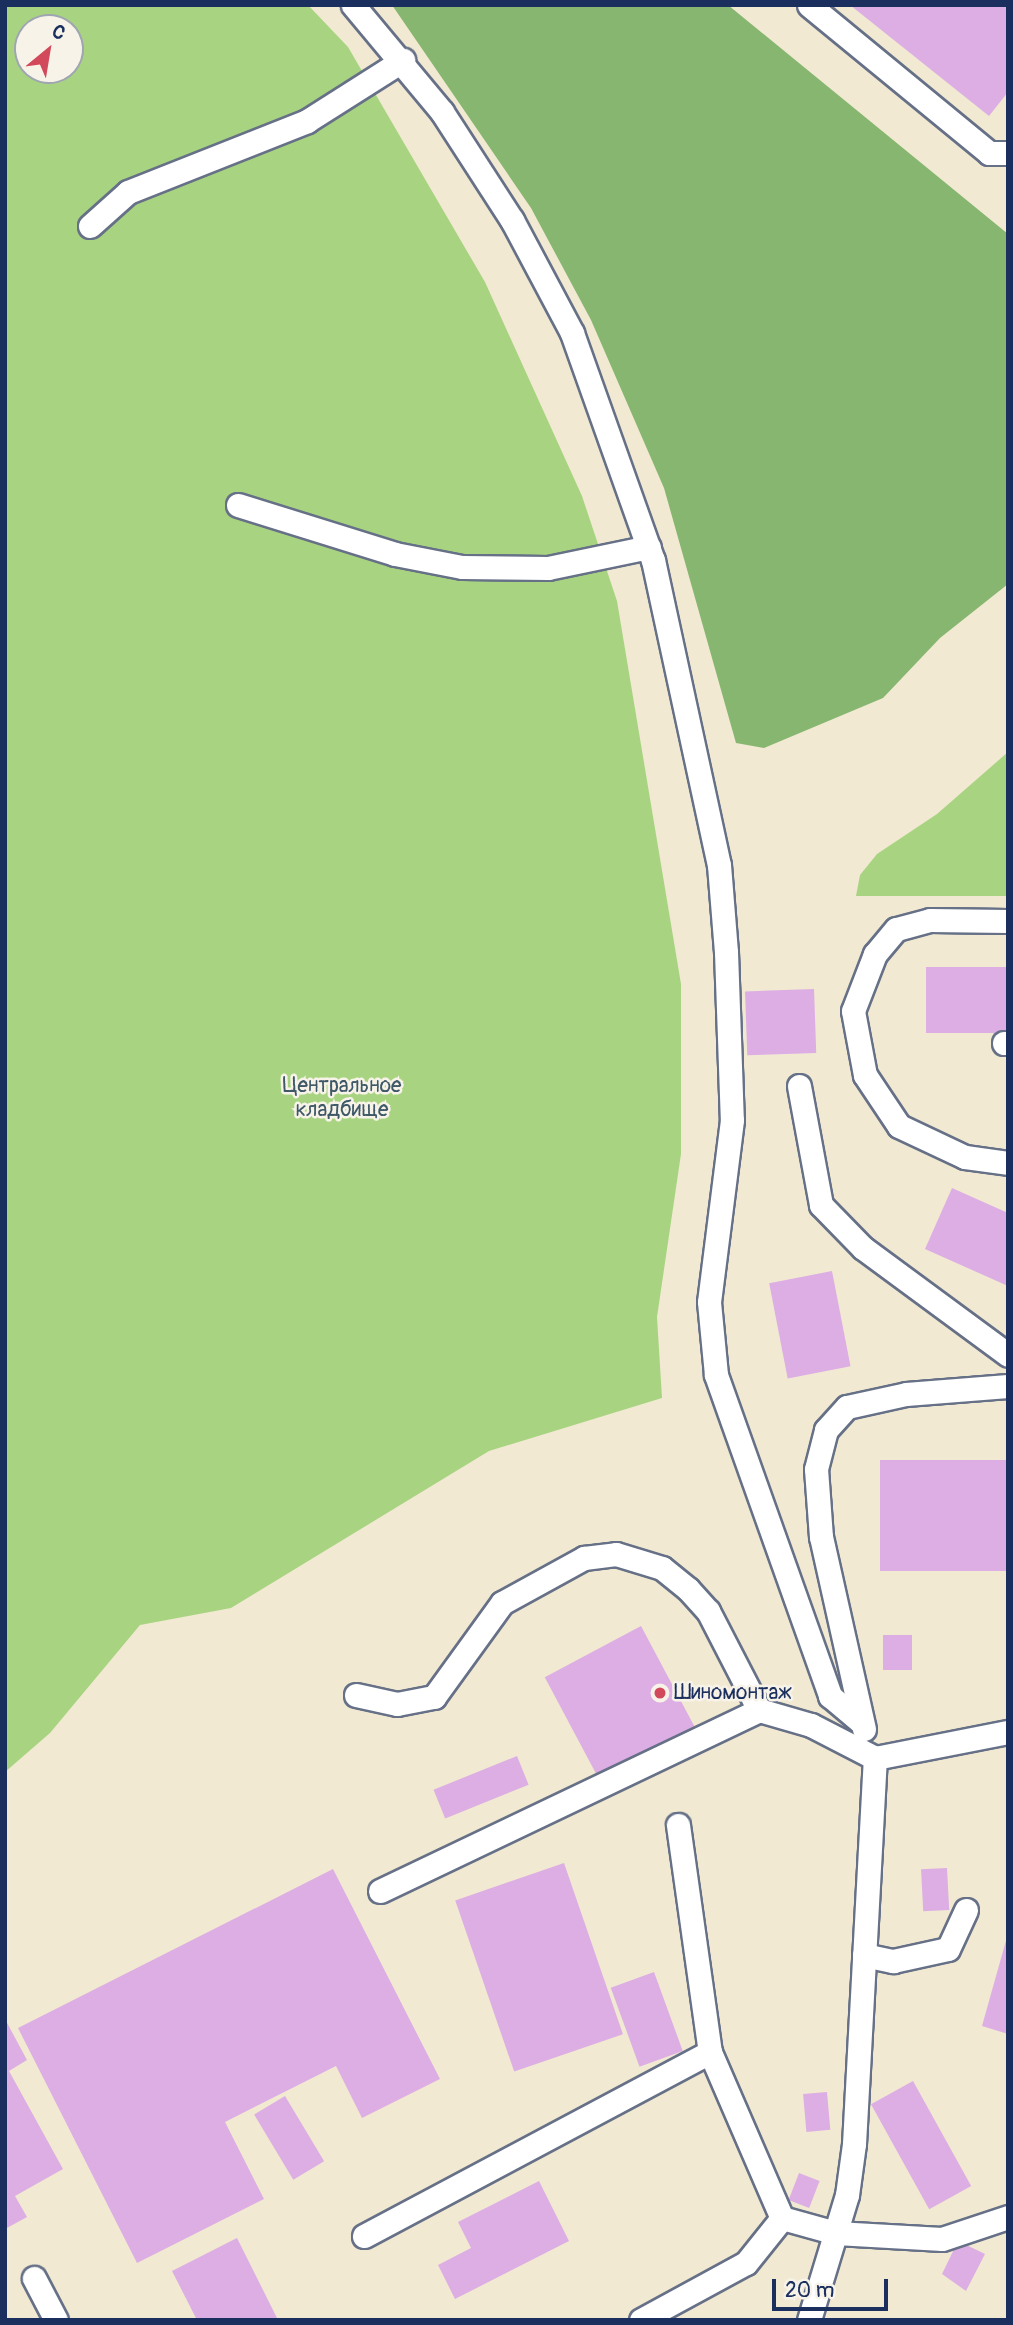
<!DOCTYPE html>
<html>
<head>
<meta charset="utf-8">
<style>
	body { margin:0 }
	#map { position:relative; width:1013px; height:2325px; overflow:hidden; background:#f1e9d2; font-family:Pangolin,sans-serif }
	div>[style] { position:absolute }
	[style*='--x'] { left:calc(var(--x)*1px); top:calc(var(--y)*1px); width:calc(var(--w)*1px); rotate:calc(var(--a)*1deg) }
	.green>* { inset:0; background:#a8d481 }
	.forest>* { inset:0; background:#86b66f }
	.building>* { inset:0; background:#dcaee4; transform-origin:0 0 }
	.roads { filter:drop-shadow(2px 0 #667087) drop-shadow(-2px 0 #667087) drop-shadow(0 2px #667087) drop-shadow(0 -2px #667087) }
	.lane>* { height:23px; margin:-11.5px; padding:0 11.5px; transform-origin:11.5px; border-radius:11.5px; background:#fff }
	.dots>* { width:19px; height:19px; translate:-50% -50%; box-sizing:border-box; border:4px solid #f7f3e8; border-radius:50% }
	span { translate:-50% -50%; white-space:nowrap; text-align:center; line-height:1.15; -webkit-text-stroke:5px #f7f3e8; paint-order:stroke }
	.park-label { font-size:21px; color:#3e5867 }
	.poi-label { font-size:21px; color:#1b2f5e }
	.left { translate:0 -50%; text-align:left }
	.frame { position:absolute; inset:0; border:7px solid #1b2f5e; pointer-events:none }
	.north { position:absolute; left:14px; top:14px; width:70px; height:70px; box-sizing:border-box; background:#f7f3e8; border:2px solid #9fa5b1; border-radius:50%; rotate:30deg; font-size:19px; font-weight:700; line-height:28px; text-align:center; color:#1b2f5e }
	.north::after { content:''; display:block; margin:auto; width:24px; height:32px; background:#d1495b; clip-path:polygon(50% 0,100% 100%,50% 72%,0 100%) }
	.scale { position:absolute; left:772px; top:2279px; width:116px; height:32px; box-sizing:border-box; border:4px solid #1b2f5e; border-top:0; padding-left:9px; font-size:21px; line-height:24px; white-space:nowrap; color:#1b2f5e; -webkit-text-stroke:5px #f7f3e8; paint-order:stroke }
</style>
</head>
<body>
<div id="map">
	<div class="green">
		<i style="clip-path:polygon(evenodd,5px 5px,308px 5px,348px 47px,485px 282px,582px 496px,617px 601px,681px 984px,681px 1154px,657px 1317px,662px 1398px,489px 1451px,231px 1608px,140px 1625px,50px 1733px,5px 1772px,5px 5px,28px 28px,70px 28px,70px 70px,28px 70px,28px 28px)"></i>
		<i style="clip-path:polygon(1008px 752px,1008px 896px,856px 896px,860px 875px,877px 854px,937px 814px)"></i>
	</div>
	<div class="forest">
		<i style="clip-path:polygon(392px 5px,728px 5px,1008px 234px,1008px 584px,940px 638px,883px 698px,764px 748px,736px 743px,664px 488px,591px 320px,531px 208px)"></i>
	</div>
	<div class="building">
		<i style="clip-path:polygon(850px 5px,1008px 5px,1008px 92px,989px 116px)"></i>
		<i style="left:1008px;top:967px;width:66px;height:82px;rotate:90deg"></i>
		<i style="left:814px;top:989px;width:64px;height:69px;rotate:88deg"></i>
		<i style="clip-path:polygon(952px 1188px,1008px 1213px,1008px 1286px,925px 1249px)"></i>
		<i style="left:832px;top:1271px;width:97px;height:64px;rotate:79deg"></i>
		<i style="left:1008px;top:1460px;width:111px;height:128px;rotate:90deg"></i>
		<i style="left:641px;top:1626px;width:117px;height:109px;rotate:62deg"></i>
		<i style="left:883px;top:1635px;width:29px;height:35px"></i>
		<i style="left:517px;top:1756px;width:31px;height:90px;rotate:68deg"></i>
		<i style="left:564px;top:1863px;width:181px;height:115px;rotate:71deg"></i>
		<i style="left:947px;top:1868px;width:42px;height:26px;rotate:87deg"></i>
		<i style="clip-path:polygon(333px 1869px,440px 2079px,362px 2118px,336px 2066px,225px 2122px,264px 2199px,137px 2263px,18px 2028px)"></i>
		<i style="clip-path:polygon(1007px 1937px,1008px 1937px,1008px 2034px,982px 2026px)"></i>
		<i style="left:654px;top:1972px;width:84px;height:46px;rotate:70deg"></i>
		<i style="clip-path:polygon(5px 2019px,27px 2060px,9px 2071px,63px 2169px,15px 2196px,27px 2217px,5px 2229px)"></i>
		<i style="left:913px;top:2081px;width:120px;height:48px;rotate:61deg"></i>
		<i style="left:827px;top:2092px;width:38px;height:24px;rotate:85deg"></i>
		<i style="left:285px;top:2096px;width:76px;height:36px;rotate:59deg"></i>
		<i style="left:799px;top:2173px;width:22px;height:29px;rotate:21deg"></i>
		<i style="clip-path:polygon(539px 2181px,569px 2241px,455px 2299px,438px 2265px,471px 2248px,458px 2222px)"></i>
		<i style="clip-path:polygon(237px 2238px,278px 2320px,197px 2320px,172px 2271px)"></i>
		<i style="clip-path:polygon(958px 2241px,985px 2254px,966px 2291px,942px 2274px)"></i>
	</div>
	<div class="roads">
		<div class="lane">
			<i style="--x:353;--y:5;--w:139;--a:50.2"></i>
			<i style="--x:442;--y:112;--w:129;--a:57.1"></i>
			<i style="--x:512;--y:220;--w:128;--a:62"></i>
			<i style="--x:572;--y:333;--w:241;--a:70.4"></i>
			<i style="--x:653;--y:560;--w:312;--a:77.8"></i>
			<i style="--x:719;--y:865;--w:87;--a:85.4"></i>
			<i style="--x:726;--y:952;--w:168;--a:88"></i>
			<i style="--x:732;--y:1120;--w:183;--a:97.2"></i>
			<i style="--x:709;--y:1302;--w:73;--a:84.5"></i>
			<i style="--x:716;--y:1375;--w:341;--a:70.4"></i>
			<i style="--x:830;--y:1696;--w:40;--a:40"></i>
			<i style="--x:809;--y:5;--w:233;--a:39.4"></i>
			<i style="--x:989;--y:153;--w:19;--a:0"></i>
			<i style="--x:90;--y:226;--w:51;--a:-41.8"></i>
			<i style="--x:128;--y:192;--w:193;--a:-21.6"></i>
			<i style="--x:307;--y:121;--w:114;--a:-32.4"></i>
			<i style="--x:238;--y:505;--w:164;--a:17.3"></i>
			<i style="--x:395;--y:554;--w:68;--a:11"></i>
			<i style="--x:462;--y:567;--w:86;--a:0.7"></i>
			<i style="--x:548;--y:568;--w:103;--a:-11.7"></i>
			<i style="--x:1008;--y:921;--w:78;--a:-179.3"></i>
			<i style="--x:930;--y:920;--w:35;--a:165"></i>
			<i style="--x:896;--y:929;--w:33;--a:130"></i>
			<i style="--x:875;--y:954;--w:61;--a:111.1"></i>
			<i style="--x:853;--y:1011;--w:65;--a:79.4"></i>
			<i style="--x:865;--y:1075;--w:61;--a:56.3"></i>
			<i style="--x:899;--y:1126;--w:73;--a:25.2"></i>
			<i style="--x:965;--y:1157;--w:43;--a:7.9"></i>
			<i style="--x:1004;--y:1043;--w:4;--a:0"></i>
			<i style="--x:799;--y:1086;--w:121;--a:79.5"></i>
			<i style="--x:821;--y:1205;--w:60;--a:45.7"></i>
			<i style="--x:863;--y:1248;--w:180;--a:36.4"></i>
			<i style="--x:356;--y:1695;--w:42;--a:12.4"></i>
			<i style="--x:397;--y:1704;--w:38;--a:-11"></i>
			<i style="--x:434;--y:1697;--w:116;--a:-54.1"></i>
			<i style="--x:502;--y:1603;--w:94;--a:-28.8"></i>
			<i style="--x:584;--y:1558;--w:32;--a:-7"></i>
			<i style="--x:616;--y:1554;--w:48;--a:16.9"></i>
			<i style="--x:662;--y:1568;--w:33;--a:39"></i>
			<i style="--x:688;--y:1589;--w:30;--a:48"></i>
			<i style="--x:708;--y:1611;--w:111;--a:62.7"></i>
			<i style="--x:864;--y:1729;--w:197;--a:-102.6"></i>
			<i style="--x:821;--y:1537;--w:68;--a:-94.2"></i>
			<i style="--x:816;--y:1469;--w:40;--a:-75.6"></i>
			<i style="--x:826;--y:1430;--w:31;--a:-48"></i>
			<i style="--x:847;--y:1407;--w:60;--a:-12.4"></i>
			<i style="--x:906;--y:1394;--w:102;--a:-4.5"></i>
			<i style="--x:678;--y:1825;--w:229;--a:82"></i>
			<i style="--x:710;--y:2052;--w:181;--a:66.6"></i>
			<i style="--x:782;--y:2218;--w:56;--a:15.5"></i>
			<i style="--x:836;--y:2233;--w:106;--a:3.2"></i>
			<i style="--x:942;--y:2239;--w:70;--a:-18.4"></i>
			<i style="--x:380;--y:1891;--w:420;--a:-25.5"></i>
			<i style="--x:759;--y:1710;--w:54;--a:16.1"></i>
			<i style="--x:811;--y:1725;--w:72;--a:27.3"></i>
			<i style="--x:864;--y:1955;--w:30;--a:12"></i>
			<i style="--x:893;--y:1961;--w:56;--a:-12.3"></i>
			<i style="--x:948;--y:1949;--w:43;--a:-65.2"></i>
			<i style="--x:364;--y:2236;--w:392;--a:-28"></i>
			<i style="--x:34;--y:2278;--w:47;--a:62.4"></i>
			<i style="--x:641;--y:2320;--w:119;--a:-28.5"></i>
			<i style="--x:746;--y:2263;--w:58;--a:-51.3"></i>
			<i style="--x:809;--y:2320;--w:131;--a:-73.1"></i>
			<i style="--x:847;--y:2195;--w:51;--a:-82.2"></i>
			<i style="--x:854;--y:2144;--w:387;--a:-86.9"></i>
			<i style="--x:875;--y:1758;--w:136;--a:-11.1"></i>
		</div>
	</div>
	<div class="dots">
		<i style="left:660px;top:1693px;background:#d1495b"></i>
	</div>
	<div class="park-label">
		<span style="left:342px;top:1098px">Центральное<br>кладбище</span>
	</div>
	<div class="poi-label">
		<span class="left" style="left:674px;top:1693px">Шиномонтаж</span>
	</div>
	<div class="frame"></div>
	<div class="north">С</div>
	<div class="scale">20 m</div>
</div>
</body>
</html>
